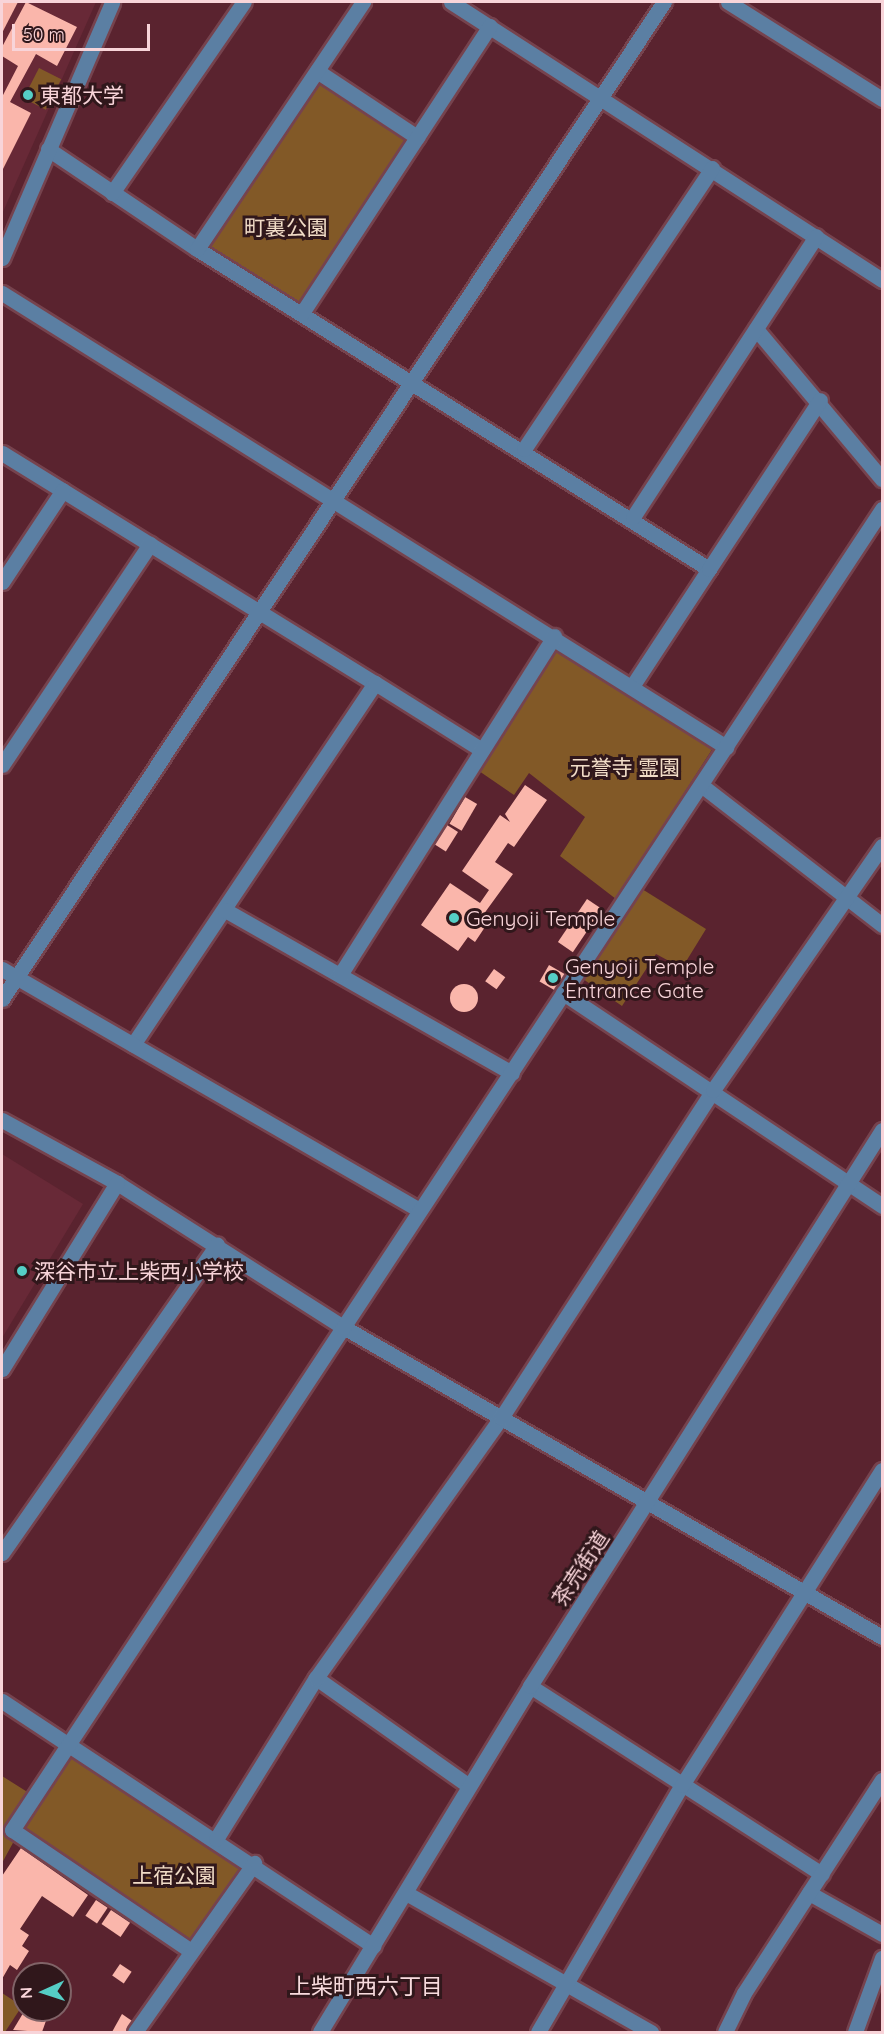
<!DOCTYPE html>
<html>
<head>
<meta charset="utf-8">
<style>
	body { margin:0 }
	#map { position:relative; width:884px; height:2034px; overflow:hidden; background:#5a232f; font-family:Quicksand,"Noto Sans JP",sans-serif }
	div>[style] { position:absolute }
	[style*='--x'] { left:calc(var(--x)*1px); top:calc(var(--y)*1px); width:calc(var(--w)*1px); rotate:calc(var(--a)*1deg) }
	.built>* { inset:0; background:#682937 }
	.green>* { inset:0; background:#825927; transform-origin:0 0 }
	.building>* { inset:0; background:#fab6ab; transform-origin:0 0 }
	.round { border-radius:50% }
	.roads { filter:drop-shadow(2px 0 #76434e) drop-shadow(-2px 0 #76434e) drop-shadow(0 2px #76434e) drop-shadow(0 -2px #76434e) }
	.minor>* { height:15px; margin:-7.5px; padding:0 7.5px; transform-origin:7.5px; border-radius:7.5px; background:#5b7fa3 }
	.dots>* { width:16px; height:16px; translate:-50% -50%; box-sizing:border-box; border:3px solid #30171b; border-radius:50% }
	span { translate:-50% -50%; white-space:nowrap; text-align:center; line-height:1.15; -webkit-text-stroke:6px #30171b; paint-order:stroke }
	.poi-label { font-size:21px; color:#f8d4d9 }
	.left { translate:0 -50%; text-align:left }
	.park-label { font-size:21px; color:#f1dcc7 }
	.street-label { font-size:21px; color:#f8d4d9 }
	.neighbourhood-label { font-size:22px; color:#f8dbde }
	.frame { position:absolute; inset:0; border:3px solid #f8d4d9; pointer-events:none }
	.north { position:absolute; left:12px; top:1962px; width:60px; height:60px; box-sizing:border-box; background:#30171b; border:2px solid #806367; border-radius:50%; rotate:267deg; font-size:16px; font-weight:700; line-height:24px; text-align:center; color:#f8d4d9 }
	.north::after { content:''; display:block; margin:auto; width:21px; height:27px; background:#55cec5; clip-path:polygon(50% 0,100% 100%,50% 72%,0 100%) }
	.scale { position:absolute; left:12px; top:24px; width:138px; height:27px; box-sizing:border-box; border:3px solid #f8d4d9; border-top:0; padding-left:8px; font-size:18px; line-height:21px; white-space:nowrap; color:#f8d4d9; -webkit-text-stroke:4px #30171b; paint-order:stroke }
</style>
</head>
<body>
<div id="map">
	<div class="built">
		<i style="clip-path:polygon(2px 2px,96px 2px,2px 214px)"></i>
		<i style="clip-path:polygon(2px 1154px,83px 1204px,2px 1338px)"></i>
	</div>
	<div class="green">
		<i style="left:39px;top:68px;width:25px;height:34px;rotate:27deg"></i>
		<i style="left:317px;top:71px;width:120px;height:215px;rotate:33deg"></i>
		<i style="clip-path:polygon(557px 649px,713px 748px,616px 899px,560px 856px,585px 817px,529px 773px,514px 795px,479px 771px)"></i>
		<i style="clip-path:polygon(642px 889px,706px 929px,682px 968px,656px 954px,622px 1006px,583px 979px)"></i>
		<i style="left:72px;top:1743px;width:218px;height:106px;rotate:33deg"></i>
		<i style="clip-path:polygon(2px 1776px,29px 1793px,2px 1832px,14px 1841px,2px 1863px)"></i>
		<i style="clip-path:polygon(2px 1993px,22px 2006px,5px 2032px,2px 2032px)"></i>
	</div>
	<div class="building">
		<i style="clip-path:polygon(2px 2px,18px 2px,2px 33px)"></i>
		<i style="clip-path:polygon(26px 2px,77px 27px,57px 66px,36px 54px,10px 102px,31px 113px,2px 171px,2px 97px,18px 66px,2px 56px,2px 47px)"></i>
		<i style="clip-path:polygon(525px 785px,547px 800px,514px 847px,508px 843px,495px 862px,513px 874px,478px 922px,485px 927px,475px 942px,468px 937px,458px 951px,421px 925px,450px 883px,480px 903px,489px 890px,462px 871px,500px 815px,510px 822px,505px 814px)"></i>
		<i style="left:465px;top:797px;width:14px;height:31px;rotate:30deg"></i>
		<i style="left:447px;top:825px;width:13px;height:23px;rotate:32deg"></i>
		<i style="left:587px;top:899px;width:18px;height:52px;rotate:34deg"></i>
		<i style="left:549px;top:965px;width:20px;height:19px;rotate:30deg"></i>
		<i style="left:494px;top:969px;width:14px;height:15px;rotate:36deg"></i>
		<i class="round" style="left:450px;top:984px;width:28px;height:28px"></i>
		<i style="clip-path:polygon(21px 1848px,88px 1895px,73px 1917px,42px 1896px,20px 1929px,29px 1935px,22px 1946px,29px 1951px,17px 1970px,10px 1965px,2px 1979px,2px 1876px)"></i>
		<i style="left:96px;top:1900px;width:14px;height:19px;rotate:34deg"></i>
		<i style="left:111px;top:1910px;width:23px;height:17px;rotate:34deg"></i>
		<i style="left:120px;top:1964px;width:14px;height:14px;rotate:34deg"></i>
		<i style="clip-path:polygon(25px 2010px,47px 2018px,42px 2032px,13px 2030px)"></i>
		<i style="clip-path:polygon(122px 2014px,135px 2023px,127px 2032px,112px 2032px)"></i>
	</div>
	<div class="roads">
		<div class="minor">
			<i style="--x:451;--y:2;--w:513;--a:32.82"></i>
			<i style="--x:728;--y:2;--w:182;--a:32.2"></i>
			<i style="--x:317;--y:71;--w:120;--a:33.4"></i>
			<i style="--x:48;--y:149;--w:179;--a:33.9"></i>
			<i style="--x:197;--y:249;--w:604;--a:32.01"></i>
			<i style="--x:709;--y:569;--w:140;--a:123.3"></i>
			<i style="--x:112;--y:193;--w:232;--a:-55.4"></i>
			<i style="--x:197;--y:249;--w:298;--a:-56.1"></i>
			<i style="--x:2;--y:258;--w:279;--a:-66.7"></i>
			<i style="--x:2;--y:293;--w:855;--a:32.09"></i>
			<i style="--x:302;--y:313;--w:343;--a:-56.8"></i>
			<i style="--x:756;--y:329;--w:196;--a:50"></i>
			<i style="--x:524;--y:449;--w:338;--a:-56.2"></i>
			<i style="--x:2;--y:453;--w:438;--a:31.7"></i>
			<i style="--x:375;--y:683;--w:435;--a:123.8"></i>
			<i style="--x:633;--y:517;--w:335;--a:-56.9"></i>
			<i style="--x:709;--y:569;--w:202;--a:-56.7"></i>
			<i style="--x:2;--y:582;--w:110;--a:-56.5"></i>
			<i style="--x:375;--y:683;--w:126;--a:32.1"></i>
			<i style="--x:2;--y:765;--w:266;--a:-56.2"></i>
			<i style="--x:701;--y:785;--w:229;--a:37.7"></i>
			<i style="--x:225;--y:910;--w:330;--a:29.6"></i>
			<i style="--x:2;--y:969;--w:479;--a:30"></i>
			<i style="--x:340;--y:975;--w:401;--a:-57.7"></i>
			<i style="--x:563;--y:993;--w:384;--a:33.7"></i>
			<i style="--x:2;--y:999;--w:1197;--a:-56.42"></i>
			<i style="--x:2;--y:1120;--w:131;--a:28.7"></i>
			<i style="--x:117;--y:1183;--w:270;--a:32.5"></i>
			<i style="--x:345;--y:1328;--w:620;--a:29.92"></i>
			<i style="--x:2;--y:1369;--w:219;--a:-58.3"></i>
			<i style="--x:2;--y:1553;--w:376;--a:-55.1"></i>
			<i style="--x:316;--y:1678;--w:187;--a:35.2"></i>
			<i style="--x:530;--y:1686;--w:347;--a:32.8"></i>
			<i style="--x:2;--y:1701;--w:445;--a:33.4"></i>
			<i style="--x:216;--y:1839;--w:190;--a:-58.2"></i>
			<i style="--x:316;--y:1678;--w:319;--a:-54.6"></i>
			<i style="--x:501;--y:1418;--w:391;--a:-57.1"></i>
			<i style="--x:713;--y:1090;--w:297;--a:-55.3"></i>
			<i style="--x:406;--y:1893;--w:282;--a:29.6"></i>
			<i style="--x:809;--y:1893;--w:84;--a:29.3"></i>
			<i style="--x:191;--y:1951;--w:216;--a:-145.9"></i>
			<i style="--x:12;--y:1830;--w:1582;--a:-56.63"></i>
			<i style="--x:135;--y:2032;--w:207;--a:-54.8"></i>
			<i style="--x:320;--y:2032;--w:405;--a:-58.7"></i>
			<i style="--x:530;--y:1686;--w:658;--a:-57.66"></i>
			<i style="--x:538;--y:2032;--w:286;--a:-59.8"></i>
			<i style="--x:682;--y:1785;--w:373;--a:-57.6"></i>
			<i style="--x:725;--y:2032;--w:43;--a:-64"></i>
			<i style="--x:744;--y:1993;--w:254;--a:-57.1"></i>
			<i style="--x:855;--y:2032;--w:79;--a:-70"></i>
		</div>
	</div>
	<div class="dots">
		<i style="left:28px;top:95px;background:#55cec5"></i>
		<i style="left:454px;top:918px;background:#55cec5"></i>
		<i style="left:553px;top:978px;background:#55cec5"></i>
		<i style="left:22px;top:1271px;background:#55cec5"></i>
	</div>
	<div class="poi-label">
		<span class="left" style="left:40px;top:95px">東都大学</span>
		<span class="left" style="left:466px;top:918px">Genyoji Temple</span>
		<span class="left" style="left:565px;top:978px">Genyoji Temple<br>Entrance Gate</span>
		<span class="left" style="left:34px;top:1271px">深谷市立上柴西小学校</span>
	</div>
	<div class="park-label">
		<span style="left:286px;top:227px">町裏公園</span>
		<span style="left:625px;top:767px">元誉寺 霊園</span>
		<span style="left:174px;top:1875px">上宿公園</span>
	</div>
	<div class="street-label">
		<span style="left:580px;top:1568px;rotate:-57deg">茶売街道</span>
	</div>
	<div class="neighbourhood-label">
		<span style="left:366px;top:1987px">上柴町西六丁目</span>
	</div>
	<div class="frame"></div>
	<div class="north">N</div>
	<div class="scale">50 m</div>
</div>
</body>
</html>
